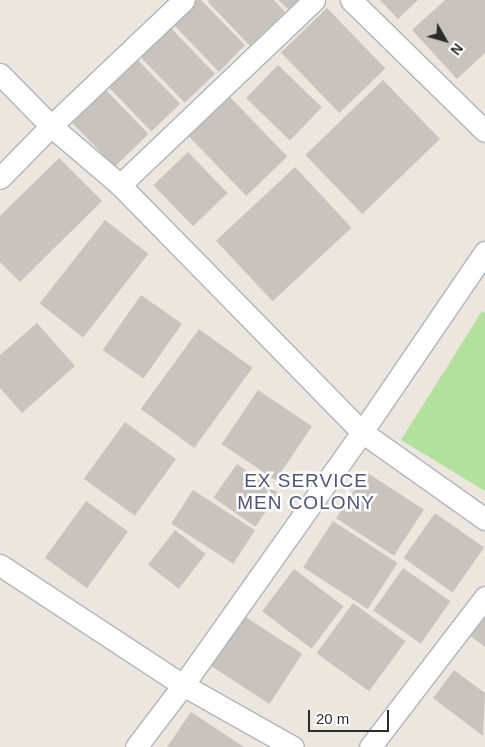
<!DOCTYPE html>
<html>
<head>
<meta charset="utf-8">
<style>
	body { margin:0 }
	#map { position:relative; width:485px; height:747px; overflow:hidden; background:#ece6de; font-family:Arial,sans-serif }
	div>[style] { position:absolute }
	[style*='--x'] { left:calc(var(--x)*1px); top:calc(var(--y)*1px); width:calc(var(--w)*1px); rotate:calc(var(--a)*1deg) }
	.green>* { inset:0; background:#b4e09d }
	.building>* { inset:0; background:#c8c4bd; transform-origin:0 0 }
	.roads { filter:drop-shadow(1px 0 #b1b4be) drop-shadow(-1px 0 #b1b4be) drop-shadow(0 1px #b1b4be) drop-shadow(0 -1px #b1b4be) }
	.minor>* { height:21px; margin:-10.5px; padding:0 10.5px; transform-origin:10.5px; border-radius:10.5px; background:#fff }
	span { translate:-50% -50%; white-space:nowrap; text-align:center; line-height:1.15; -webkit-text-stroke:5px #fff; paint-order:stroke }
	.neighbourhood-label { font-size:19px; color:#4d557a; letter-spacing:1px }
	.north { position:absolute; left:420px; top:15px; width:50px; height:50px; -webkit-text-stroke:4px #fff; paint-order:stroke; rotate:128deg; font-size:14px; font-weight:700; line-height:20px; text-align:center; color:#2b2b2b }
	.north::after { content:''; display:block; margin:auto; width:18px; height:22px; background:#2b2b2b; clip-path:polygon(50% 0,100% 100%,50% 72%,0 100%) }
	.scale { position:absolute; left:308px; top:710px; width:81px; height:22px; box-sizing:border-box; border:2px solid #2b2b2b; border-top:0; padding-left:6px; font-size:15px; line-height:18px; white-space:nowrap; color:#2b2b2b; -webkit-text-stroke:4px #fff; paint-order:stroke }
</style>
</head>
<body>
<div id="map">
	<div class="green">
		<i style="clip-path:polygon(482px 311px,485px 313px,485px 491px,401px 440px)"></i>
	</div>
	<div class="building">
		<i style="clip-path:polygon(193px 0,201px 0,245px 45px,219px 72px,171px 22px)"></i>
		<i style="clip-path:polygon(209px 0,274px 0,285px 12px,250px 46px,208px 2px)"></i>
		<i style="clip-path:polygon(278px 0,299px 0,289px 10px)"></i>
		<i style="clip-path:polygon(380px 0,418px 0,398px 19px)"></i>
		<i style="clip-path:polygon(445px 0,485px 0,485px 53px,457px 79px,412px 30px)"></i>
		<i style="left:327px;top:8px;width:84px;height:64px;rotate:46deg"></i>
		<i style="left:167px;top:24px;width:69px;height:42px;rotate:46deg"></i>
		<i style="left:135px;top:57px;width:65px;height:40px;rotate:46deg"></i>
		<i style="left:278px;top:65px;width:61px;height:46px;rotate:44deg"></i>
		<i style="left:383px;top:80px;width:82px;height:108px;rotate:46deg"></i>
		<i style="left:104px;top:88px;width:64px;height:47px;rotate:46deg"></i>
		<i style="left:229px;top:96px;width:84px;height:57px;rotate:46deg"></i>
		<i style="left:188px;top:152px;width:57px;height:48px;rotate:46deg"></i>
		<i style="clip-path:polygon(59px 158px,102px 201px,20px 282px,0 262px,0 216px)"></i>
		<i style="left:295px;top:167px;width:83px;height:108px;rotate:47deg"></i>
		<i style="left:105px;top:220px;width:55px;height:106px;rotate:38deg"></i>
		<i style="left:141px;top:295px;width:50px;height:67px;rotate:35deg"></i>
		<i style="clip-path:polygon(37px 323px,75px 366px,22px 413px,0 388px,0 355px)"></i>
		<i style="left:199px;top:329px;width:66px;height:99px;rotate:36deg"></i>
		<i style="left:258px;top:390px;width:65px;height:65px;rotate:34deg"></i>
		<i style="left:125px;top:422px;width:63px;height:70px;rotate:36deg"></i>
		<i style="left:237px;top:464px;width:51px;height:41px;rotate:35deg"></i>
		<i style="left:366px;top:472px;width:69px;height:55px;rotate:33deg"></i>
		<i style="left:193px;top:490px;width:74px;height:40px;rotate:33deg"></i>
		<i style="left:86px;top:501px;width:52px;height:70px;rotate:36deg"></i>
		<i style="left:435px;top:513px;width:60px;height:55px;rotate:35deg"></i>
		<i style="left:333px;top:521px;width:77px;height:55px;rotate:33deg"></i>
		<i style="left:175px;top:530px;width:39px;height:44px;rotate:38deg"></i>
		<i style="left:403px;top:568px;width:58px;height:52px;rotate:35deg"></i>
		<i style="left:294px;top:569px;width:62px;height:53px;rotate:37deg"></i>
		<i style="left:353px;top:603px;width:65px;height:62px;rotate:36deg"></i>
		<i style="clip-path:polygon(485px 603px,485px 647px,464px 631px)"></i>
		<i style="left:241px;top:614px;width:73px;height:60px;rotate:33deg"></i>
		<i style="clip-path:polygon(454px 670px,485px 693px,483px 736px,433px 698px)"></i>
		<i style="clip-path:polygon(191px 712px,244px 747px,167px 747px)"></i>
	</div>
	<div class="roads">
		<div class="minor">
			<i style="--x:351;--y:0;--w:187;--a:44.4"></i>
			<i style="--x:0;--y:74;--w:73;--a:45.6"></i>
			<i style="--x:51;--y:126;--w:91;--a:40.5"></i>
			<i style="--x:120;--y:185;--w:346;--a:45.6"></i>
			<i style="--x:362;--y:432;--w:151;--a:35.3"></i>
			<i style="--x:0;--y:178;--w:73;--a:-45.6"></i>
			<i style="--x:51;--y:126;--w:183;--a:-43.5"></i>
			<i style="--x:120;--y:185;--w:268;--a:-43.6"></i>
			<i style="--x:0;--y:565;--w:219;--a:33.3"></i>
			<i style="--x:183;--y:685;--w:126;--a:29.4"></i>
			<i style="--x:136;--y:747;--w:78;--a:-52.8"></i>
			<i style="--x:183;--y:685;--w:310;--a:-54.7"></i>
			<i style="--x:362;--y:432;--w:218;--a:-55.7"></i>
			<i style="--x:370;--y:747;--w:189;--a:-52.5"></i>
		</div>
	</div>
	<div class="neighbourhood-label">
		<span style="left:306px;top:492px">EX SERVICE<br>MEN COLONY</span>
	</div>
	<div class="north">N</div>
	<div class="scale">20 m</div>
</div>
</body>
</html>
